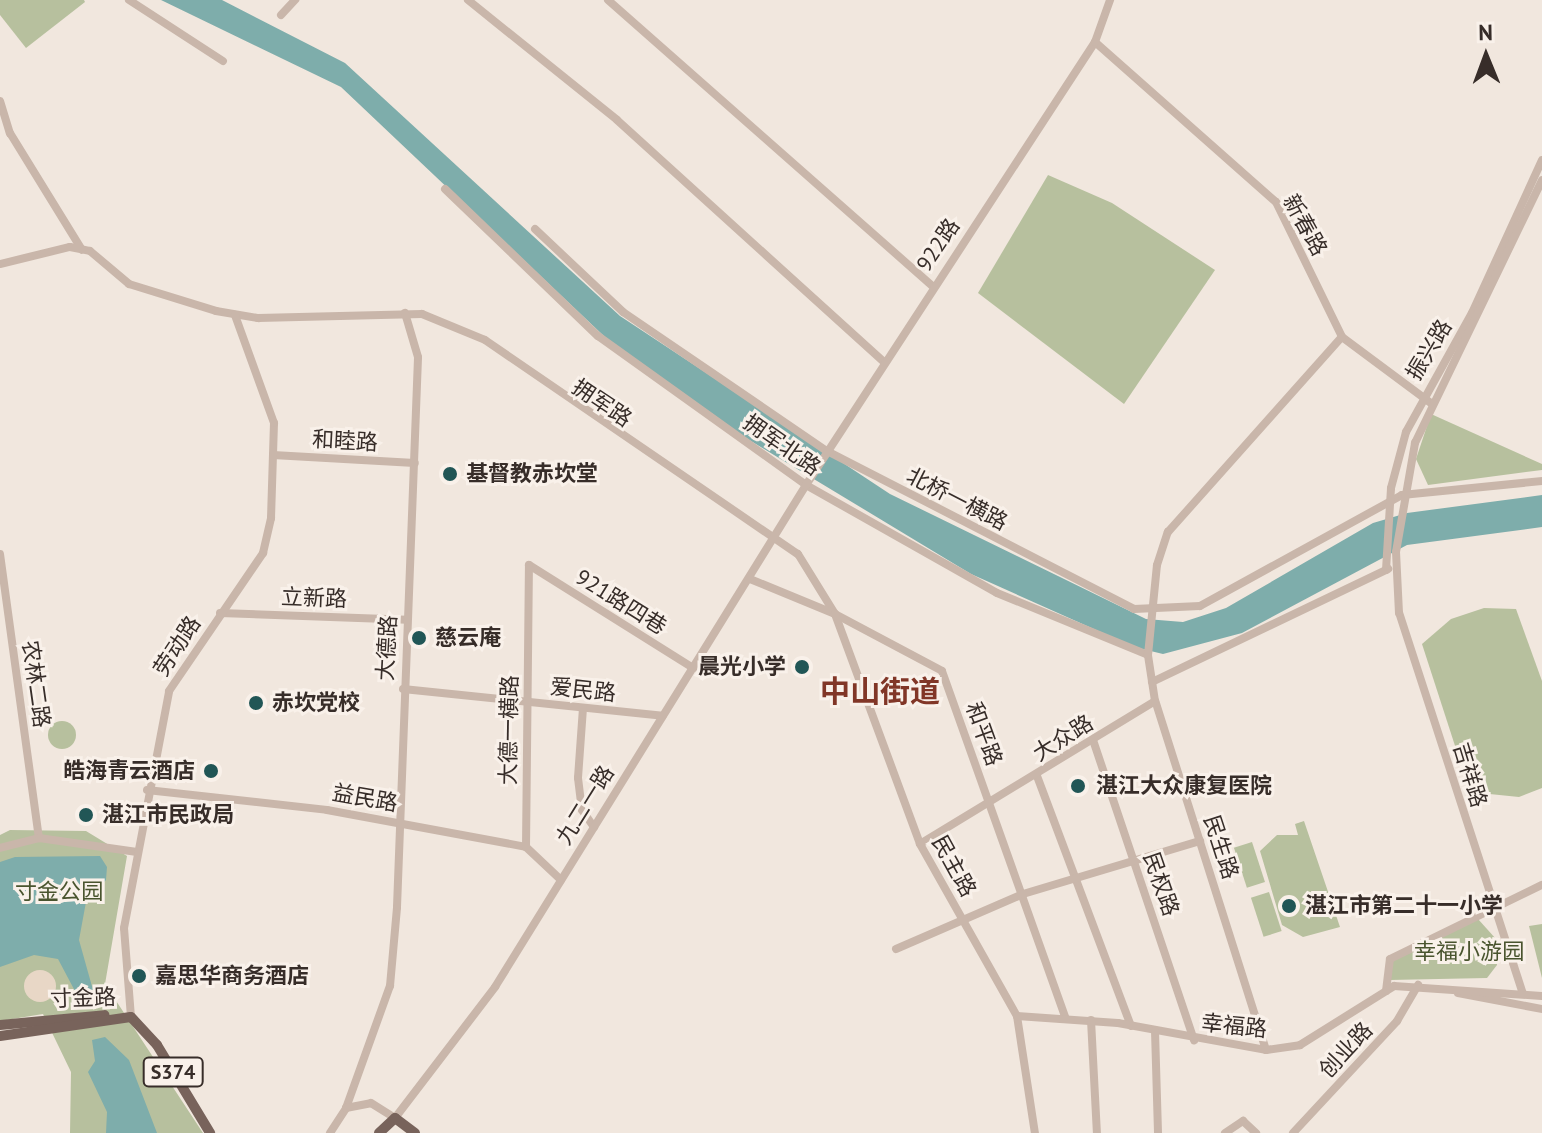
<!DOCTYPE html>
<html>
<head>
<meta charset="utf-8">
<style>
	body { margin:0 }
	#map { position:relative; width:1542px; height:1133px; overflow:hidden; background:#f1e7de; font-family:"PT Sans","Noto Sans SC",sans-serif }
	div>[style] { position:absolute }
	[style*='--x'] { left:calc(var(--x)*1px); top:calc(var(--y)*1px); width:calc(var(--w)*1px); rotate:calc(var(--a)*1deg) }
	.green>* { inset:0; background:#b7c09e; transform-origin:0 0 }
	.round { border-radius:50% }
	.plaza>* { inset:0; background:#e8d7c6 }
	.water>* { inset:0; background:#7eadab }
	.minor>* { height:8px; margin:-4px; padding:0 4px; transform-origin:4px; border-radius:4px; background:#c9b6aa }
	.major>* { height:10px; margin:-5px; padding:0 5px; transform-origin:5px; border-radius:5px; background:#78635b }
	.dots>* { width:22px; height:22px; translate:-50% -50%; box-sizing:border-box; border:4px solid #f9f1ea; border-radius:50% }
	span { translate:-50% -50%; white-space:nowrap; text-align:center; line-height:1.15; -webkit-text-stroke:6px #f9f1ea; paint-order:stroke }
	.shield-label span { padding:2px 6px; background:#f9f1ea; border:2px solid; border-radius:6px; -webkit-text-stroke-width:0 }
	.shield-label { font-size:20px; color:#372d29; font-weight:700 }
	.street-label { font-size:22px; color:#372d29 }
	.poi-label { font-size:22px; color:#372d29; font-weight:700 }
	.left { translate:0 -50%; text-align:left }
	.right { translate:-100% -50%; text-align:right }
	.park-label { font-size:22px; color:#49542e }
	.district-label { font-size:30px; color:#813627; font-weight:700 }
	.north { position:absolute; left:1446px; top:16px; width:80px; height:80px; -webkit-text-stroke:6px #f9f1ea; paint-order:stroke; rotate:359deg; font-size:22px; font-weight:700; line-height:32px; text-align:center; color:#372d29 }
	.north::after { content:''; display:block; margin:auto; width:28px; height:36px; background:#372d29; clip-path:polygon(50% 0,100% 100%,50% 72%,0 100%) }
</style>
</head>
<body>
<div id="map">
	<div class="green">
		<i style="clip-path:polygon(0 0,84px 0,85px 2px,26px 48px,0 15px)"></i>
		<i style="clip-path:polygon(1048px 175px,1112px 203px,1215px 270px,1124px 404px,978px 293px)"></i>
		<i style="clip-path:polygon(1431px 414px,1542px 464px,1542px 470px,1428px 485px,1416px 459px)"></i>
		<i style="clip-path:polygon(1484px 608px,1516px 609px,1542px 681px,1542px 788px,1519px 797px,1470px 792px,1422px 644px,1451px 619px)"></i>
		<i class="round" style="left:48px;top:721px;width:28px;height:28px"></i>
		<i style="clip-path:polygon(1304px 821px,1340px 927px,1303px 937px,1282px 925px,1260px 851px,1277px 835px,1298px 835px,1295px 824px)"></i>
		<i style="clip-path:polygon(10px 830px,86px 831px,127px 856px,105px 984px,203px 1133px,70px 1133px,71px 1072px,43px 1014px,0 1021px,0 835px)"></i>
		<i style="left:1252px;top:842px;width:42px;height:19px;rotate:72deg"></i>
		<i style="left:1269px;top:892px;width:41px;height:19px;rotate:72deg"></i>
		<i style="clip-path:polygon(1478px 919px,1496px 939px,1497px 965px,1487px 978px,1390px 980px,1391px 960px)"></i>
		<i style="clip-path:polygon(1542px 924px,1542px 978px,1529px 926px)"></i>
	</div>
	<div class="plaza">
		<i class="round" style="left:24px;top:970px;width:32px;height:32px"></i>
	</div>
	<div class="water">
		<i style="clip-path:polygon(161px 0,222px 0,345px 63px,620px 316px,890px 494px,1146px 619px,1183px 622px,1226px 608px,1373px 523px,1407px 513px,1542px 495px,1542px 527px,1407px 545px,1242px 633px,1163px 654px,1134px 647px,971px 574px,746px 438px,606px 338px,341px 87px)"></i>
		<i style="clip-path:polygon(15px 857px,100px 856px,107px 867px,106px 880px,86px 902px,79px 940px,93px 990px,76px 993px,58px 959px,34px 955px,0 967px,0 862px)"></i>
		<i style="clip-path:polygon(105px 1037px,129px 1060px,157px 1133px,106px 1133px,107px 1112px,88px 1072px,95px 1061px,92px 1040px)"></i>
	</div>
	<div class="minor">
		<i style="--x:129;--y:0;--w:112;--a:33"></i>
		<i style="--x:468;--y:0;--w:191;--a:38.8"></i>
		<i style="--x:617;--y:120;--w:360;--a:42.2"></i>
		<i style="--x:608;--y:0;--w:432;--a:41.4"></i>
		<i style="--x:281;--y:15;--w:21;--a:-47"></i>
		<i style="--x:1095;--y:42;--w:242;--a:41.5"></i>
		<i style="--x:1276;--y:202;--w:150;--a:63.9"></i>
		<i style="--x:1342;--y:337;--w:111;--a:36.6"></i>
		<i style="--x:0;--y:101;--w:34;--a:73"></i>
		<i style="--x:10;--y:133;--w:137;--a:58.4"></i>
		<i style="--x:445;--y:189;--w:212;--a:43.9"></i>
		<i style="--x:598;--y:336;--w:256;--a:35.6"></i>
		<i style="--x:806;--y:485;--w:219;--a:29.5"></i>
		<i style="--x:997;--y:593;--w:163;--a:22.3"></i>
		<i style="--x:535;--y:229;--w:121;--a:43.3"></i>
		<i style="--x:623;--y:312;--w:247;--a:34.3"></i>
		<i style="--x:827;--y:451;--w:345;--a:27.2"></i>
		<i style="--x:1134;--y:609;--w:66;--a:-2.6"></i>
		<i style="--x:1200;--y:606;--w:230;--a:-28.8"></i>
		<i style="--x:1402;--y:495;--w:141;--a:-5.7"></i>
		<i style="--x:0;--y:264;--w:72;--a:-13.7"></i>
		<i style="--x:70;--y:247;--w:20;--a:11"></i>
		<i style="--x:90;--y:251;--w:51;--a:40.2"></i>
		<i style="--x:129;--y:284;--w:91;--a:17.2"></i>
		<i style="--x:216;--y:311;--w:43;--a:9.5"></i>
		<i style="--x:258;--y:318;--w:164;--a:-1.4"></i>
		<i style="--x:422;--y:314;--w:68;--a:22.4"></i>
		<i style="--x:485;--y:340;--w:379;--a:34.4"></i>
		<i style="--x:798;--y:554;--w:70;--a:58.3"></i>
		<i style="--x:835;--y:614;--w:121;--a:28"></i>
		<i style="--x:942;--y:671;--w:367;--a:70.4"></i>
		<i style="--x:273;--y:455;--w:142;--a:3.2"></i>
		<i style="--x:0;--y:554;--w:287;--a:82.2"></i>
		<i style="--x:529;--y:565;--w:194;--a:32.1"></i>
		<i style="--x:1386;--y:570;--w:82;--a:-86.5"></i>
		<i style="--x:1391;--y:488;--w:58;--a:-75"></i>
		<i style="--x:1406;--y:432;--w:136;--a:-61"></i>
		<i style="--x:1472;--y:313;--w:168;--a:-65.4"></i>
		<i style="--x:750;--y:579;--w:92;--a:22.4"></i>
		<i style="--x:835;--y:614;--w:245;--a:69.7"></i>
		<i style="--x:920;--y:844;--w:197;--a:60.6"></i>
		<i style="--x:1017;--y:1016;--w:118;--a:81.3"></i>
		<i style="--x:220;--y:613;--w:187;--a:2.1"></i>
		<i style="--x:1152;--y:682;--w:262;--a:-25.6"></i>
		<i style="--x:403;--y:689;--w:261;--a:5.9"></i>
		<i style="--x:583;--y:708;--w:70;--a:94.1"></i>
		<i style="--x:578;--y:778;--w:32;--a:83"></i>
		<i style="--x:582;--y:810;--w:21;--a:55"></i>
		<i style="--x:1093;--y:740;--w:317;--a:71.4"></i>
		<i style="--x:1037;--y:776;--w:267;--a:69.4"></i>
		<i style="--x:147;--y:790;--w:181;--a:6.3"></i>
		<i style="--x:327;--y:810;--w:202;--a:10.5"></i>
		<i style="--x:526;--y:847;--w:48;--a:43.3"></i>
		<i style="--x:920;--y:844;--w:275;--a:-31.3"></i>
		<i style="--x:526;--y:847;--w:282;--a:-89.4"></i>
		<i style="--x:0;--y:848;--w:40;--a:-14.4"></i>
		<i style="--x:39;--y:838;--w:99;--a:8.1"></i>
		<i style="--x:896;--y:949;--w:138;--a:-23.4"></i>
		<i style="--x:1023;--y:894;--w:185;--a:-16.7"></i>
		<i style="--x:1386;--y:991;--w:32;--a:-83"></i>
		<i style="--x:1390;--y:959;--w:169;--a:-26"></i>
		<i style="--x:1458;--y:993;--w:86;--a:10.8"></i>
		<i style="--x:1523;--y:994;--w:401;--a:-108"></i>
		<i style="--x:1399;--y:613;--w:61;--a:-92.8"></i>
		<i style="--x:1396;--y:552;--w:111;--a:-80.1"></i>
		<i style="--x:1415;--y:443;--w:292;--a:-64.2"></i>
		<i style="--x:1017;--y:1016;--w:101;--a:4"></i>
		<i style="--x:1118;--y:1023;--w:150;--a:10.3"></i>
		<i style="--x:1266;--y:1050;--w:34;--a:-8"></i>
		<i style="--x:1300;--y:1045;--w:111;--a:-32.1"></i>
		<i style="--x:1394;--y:986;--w:148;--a:3.9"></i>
		<i style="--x:131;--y:1017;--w:89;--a:-94.5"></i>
		<i style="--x:124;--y:928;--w:241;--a:-79.2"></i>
		<i style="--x:169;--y:691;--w:167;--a:-55.7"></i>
		<i style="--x:263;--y:553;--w:36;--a:-77"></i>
		<i style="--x:271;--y:518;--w:95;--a:-88.2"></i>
		<i style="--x:274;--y:423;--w:115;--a:-109.9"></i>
		<i style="--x:1091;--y:1020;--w:113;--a:87"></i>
		<i style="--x:1155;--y:1031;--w:102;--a:88.3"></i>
		<i style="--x:1266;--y:1050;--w:366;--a:-107.6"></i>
		<i style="--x:1155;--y:701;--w:47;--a:-98.7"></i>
		<i style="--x:1148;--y:655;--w:90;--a:-84.3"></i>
		<i style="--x:1157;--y:565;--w:35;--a:-72"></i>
		<i style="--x:1168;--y:532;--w:261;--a:-48.3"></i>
		<i style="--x:346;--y:1108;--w:130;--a:-70.2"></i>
		<i style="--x:390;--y:986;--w:79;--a:-84.9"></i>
		<i style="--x:397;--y:907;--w:550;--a:-87.81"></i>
		<i style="--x:418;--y:357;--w:46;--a:-106.5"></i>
		<i style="--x:330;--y:1133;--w:30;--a:-57"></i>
		<i style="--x:346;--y:1108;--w:25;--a:-11"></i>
		<i style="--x:371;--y:1103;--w:28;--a:32"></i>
		<i style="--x:395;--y:1118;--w:165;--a:-52.6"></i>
		<i style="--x:495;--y:987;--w:591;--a:-58.22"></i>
		<i style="--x:806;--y:485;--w:529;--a:-56.88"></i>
		<i style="--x:1095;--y:42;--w:45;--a:-70.3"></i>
		<i style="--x:1225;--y:1133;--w:22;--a:-34"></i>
		<i style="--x:1243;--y:1121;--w:18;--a:43"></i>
		<i style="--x:1293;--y:1133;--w:153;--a:-47.1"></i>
		<i style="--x:1397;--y:1021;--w:42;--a:-59.7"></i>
	</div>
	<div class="major">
		<i style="--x:131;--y:1017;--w:38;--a:47"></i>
		<i style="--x:157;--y:1045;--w:103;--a:58.9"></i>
		<i style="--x:0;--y:1025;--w:105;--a:-5.4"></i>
		<i style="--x:0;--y:1036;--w:132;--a:-8.3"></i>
		<i style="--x:379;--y:1133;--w:22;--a:-43"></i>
		<i style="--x:395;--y:1118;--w:25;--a:37"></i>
	</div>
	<div class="dots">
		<i style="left:450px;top:474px;background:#215656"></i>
		<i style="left:419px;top:638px;background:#215656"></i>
		<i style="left:802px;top:667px;background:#215656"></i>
		<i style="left:256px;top:703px;background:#215656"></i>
		<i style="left:211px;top:771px;background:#215656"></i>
		<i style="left:1078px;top:786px;background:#215656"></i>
		<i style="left:86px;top:815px;background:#215656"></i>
		<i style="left:1289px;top:906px;background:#215656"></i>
		<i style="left:139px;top:976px;background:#215656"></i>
	</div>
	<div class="shield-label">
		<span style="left:173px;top:1072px">S374</span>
	</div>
	<div class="street-label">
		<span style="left:1305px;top:225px;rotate:61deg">新春路</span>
		<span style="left:938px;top:245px;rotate:-56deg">922路</span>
		<span style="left:1429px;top:350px;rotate:-59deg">振兴路</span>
		<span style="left:602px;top:403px;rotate:34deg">拥军路</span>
		<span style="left:345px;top:441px;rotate:3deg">和睦路</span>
		<span style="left:782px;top:445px;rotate:35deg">拥军北路</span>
		<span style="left:957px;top:499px;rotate:27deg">北桥一横路</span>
		<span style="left:314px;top:598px;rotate:2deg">立新路</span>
		<span style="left:621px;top:602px;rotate:32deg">921路四巷</span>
		<span style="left:177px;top:646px;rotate:-57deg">劳动路</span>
		<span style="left:387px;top:648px;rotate:-87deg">大德路</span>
		<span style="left:36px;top:684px;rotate:82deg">农林二路</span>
		<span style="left:583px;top:690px;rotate:6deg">爱民路</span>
		<span style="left:509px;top:730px;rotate:-89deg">大德一横路</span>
		<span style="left:984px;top:734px;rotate:70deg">和平路</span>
		<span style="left:1063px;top:738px;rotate:-32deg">大众路</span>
		<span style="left:1470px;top:775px;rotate:73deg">吉祥路</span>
		<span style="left:365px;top:798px;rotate:10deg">益民路</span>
		<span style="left:585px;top:805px;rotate:-58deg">九二一路</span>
		<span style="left:1221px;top:847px;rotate:72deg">民生路</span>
		<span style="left:954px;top:866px;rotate:61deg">民主路</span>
		<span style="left:1161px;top:884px;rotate:71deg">民权路</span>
		<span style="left:83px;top:998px;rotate:-2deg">寸金路</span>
		<span style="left:1234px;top:1026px;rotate:6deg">幸福路</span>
		<span style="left:1346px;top:1050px;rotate:-47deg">创业路</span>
	</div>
	<div class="poi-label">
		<span class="left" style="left:466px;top:474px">基督教赤坎堂</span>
		<span class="left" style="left:435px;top:638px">慈云庵</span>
		<span class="right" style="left:786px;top:667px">晨光小学</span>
		<span class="left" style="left:272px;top:703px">赤坎党校</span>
		<span class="right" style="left:195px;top:771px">皓海青云酒店</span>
		<span class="left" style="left:1096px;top:786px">湛江大众康复医院</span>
		<span class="left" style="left:102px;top:815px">湛江市民政局</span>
		<span class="left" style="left:1305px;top:906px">湛江市第二十一小学</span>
		<span class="left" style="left:155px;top:976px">嘉思华商务酒店</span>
	</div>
	<div class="park-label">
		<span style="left:59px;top:892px">寸金公园</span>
		<span style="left:1469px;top:952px">幸福小游园</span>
	</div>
	<div class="district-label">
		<span style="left:880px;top:691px">中山街道</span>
	</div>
	<div class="north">N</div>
</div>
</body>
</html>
